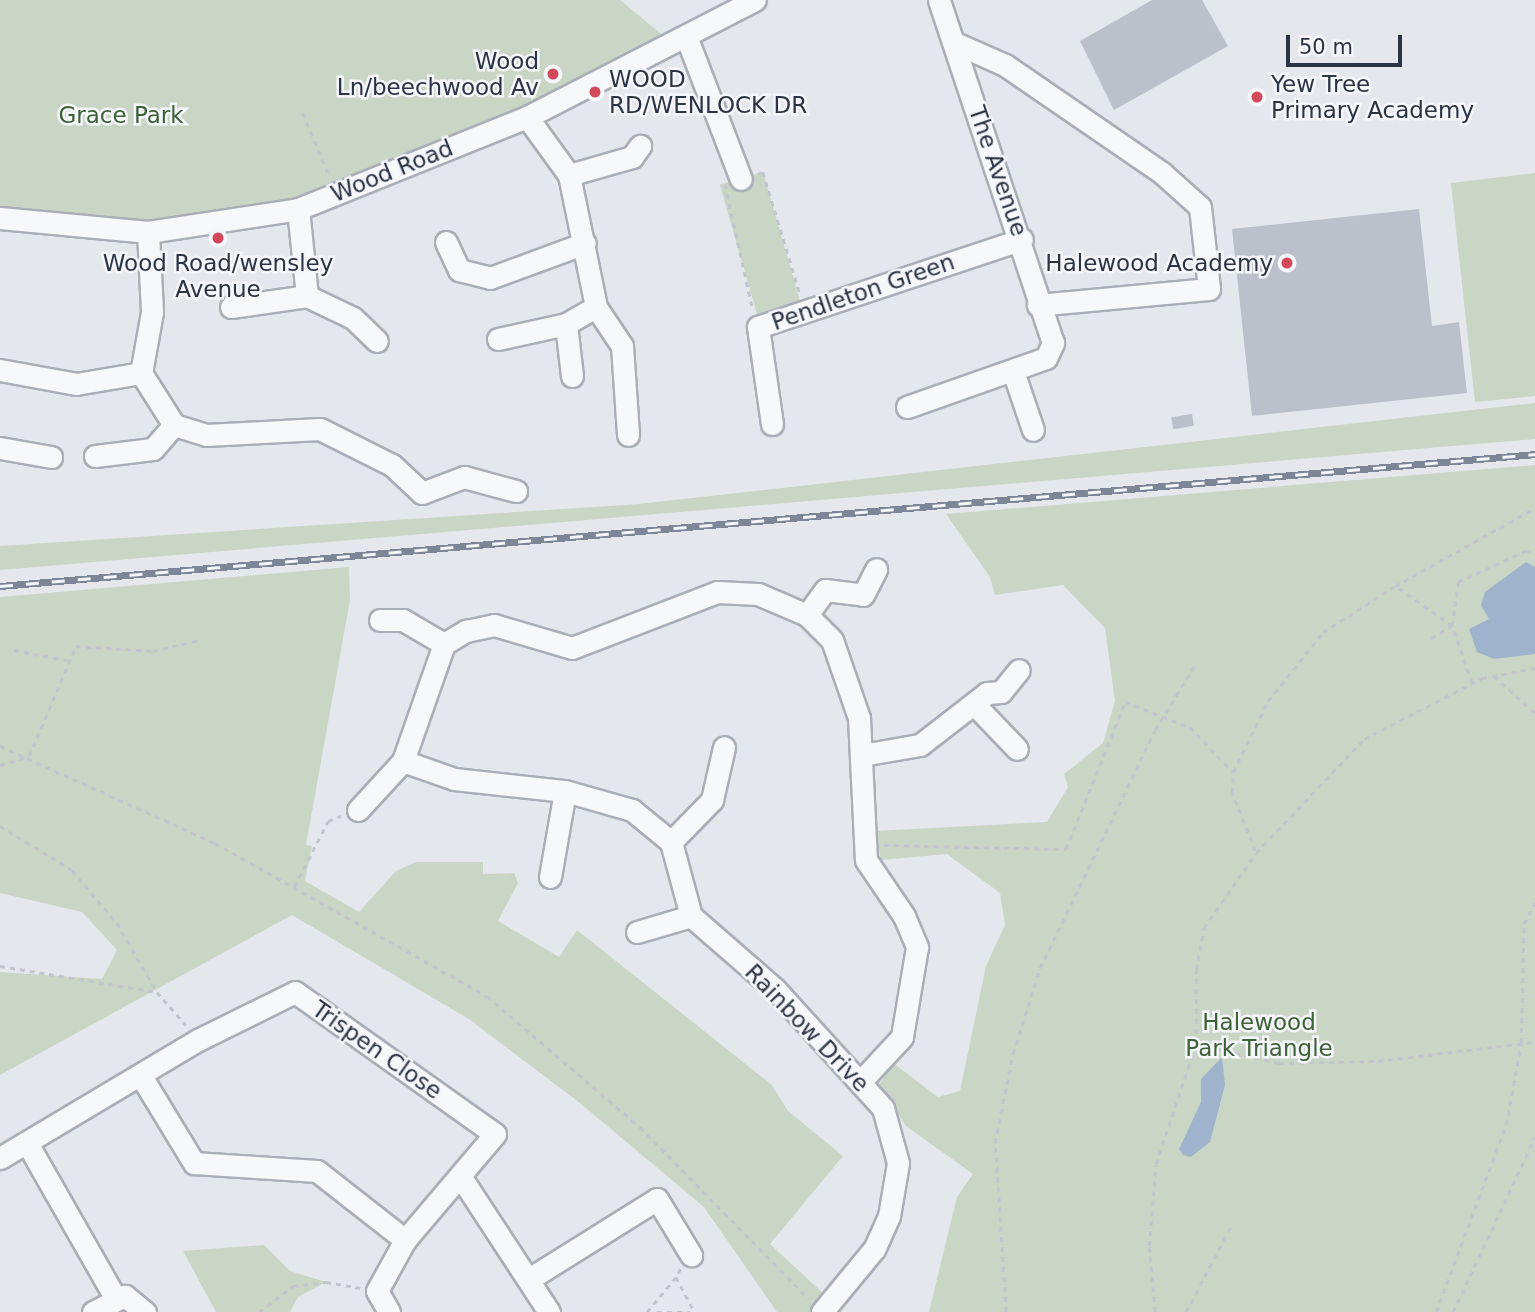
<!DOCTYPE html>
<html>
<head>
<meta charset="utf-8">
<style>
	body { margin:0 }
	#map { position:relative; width:1535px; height:1312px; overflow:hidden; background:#e4e7ec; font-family:"DejaVu Sans",sans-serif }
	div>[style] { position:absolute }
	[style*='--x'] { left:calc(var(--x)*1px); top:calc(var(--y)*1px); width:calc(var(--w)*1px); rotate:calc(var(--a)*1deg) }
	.green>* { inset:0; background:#c9d6c5; transform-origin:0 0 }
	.water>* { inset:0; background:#9fb4cc }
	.building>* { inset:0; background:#bbc0ca; transform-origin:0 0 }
	.path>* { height:2.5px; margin-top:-1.25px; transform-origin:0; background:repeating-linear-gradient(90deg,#c2c5cb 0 5px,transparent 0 10px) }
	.roads { filter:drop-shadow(2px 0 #a9aeb7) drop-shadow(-2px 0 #a9aeb7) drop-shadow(0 2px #a9aeb7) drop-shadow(0 -2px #a9aeb7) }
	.minor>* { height:21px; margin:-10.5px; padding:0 10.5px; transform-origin:10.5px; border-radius:10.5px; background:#f7f8fa }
	.rail>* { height:7px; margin-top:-3.5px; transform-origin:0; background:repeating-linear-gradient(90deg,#f4f6f9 0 13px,#7d8696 0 26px); box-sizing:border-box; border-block:2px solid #7d8696 }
	.dots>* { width:19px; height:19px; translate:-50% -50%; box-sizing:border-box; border:4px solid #f4f6f9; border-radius:50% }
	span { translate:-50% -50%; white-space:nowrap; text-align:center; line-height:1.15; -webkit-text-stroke:5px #f4f6f9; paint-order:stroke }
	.poi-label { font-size:23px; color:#2b3445 }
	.right { translate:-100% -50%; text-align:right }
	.left { translate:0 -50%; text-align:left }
	.park-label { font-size:23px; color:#3f6138 }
	.street-label { font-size:23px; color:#2b3445 }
	.scale { position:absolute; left:1286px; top:35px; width:116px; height:32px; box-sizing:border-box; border:4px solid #2b3445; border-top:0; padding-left:9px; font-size:21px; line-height:24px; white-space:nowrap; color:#2b3445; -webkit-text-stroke:5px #f4f6f9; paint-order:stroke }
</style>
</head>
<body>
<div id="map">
	<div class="green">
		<i style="clip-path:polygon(0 0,620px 0,672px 43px,313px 203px,132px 231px,0 217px)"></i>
		<i style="left:763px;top:172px;width:145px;height:45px;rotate:74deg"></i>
		<i style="clip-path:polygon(1535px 173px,1535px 396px,1475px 402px,1451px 183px)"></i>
		<i style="clip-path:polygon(1535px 403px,1535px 439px,0 570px,0 546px,639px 504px)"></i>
		<i style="clip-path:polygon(1535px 465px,1535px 1312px,929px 1312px,957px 1197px,973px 1174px,906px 1126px,879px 1085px,893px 1063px,938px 1097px,960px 1091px,986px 966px,1005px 925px,1000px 893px,947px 854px,881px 860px,875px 831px,1047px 822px,1068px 787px,1064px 774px,1103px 743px,1115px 701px,1105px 628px,1063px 585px,995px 595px,990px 577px,946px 514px)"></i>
		<i style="clip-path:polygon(349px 567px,350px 600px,306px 845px,312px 846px,305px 881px,359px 912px,396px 871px,416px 862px,483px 862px,483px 874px,514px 873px,518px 883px,498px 921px,559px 957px,577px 930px,772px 1085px,788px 1111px,843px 1156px,770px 1244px,825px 1295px,812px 1312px,777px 1312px,704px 1207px,580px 1103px,469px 1019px,292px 915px,0 1075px,0 972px,102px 979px,117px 950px,82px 912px,0 893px,0 597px)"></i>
		<i style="clip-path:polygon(264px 1245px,290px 1271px,326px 1282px,298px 1297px,290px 1312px,216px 1312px,183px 1251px)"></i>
	</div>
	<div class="water">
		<i style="clip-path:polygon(1526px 562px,1535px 567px,1535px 654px,1494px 659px,1477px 652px,1469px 629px,1489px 619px,1481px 605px,1485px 592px)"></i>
		<i style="clip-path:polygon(1222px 1057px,1225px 1085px,1210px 1142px,1191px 1157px,1183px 1155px,1179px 1149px,1201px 1102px,1201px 1079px)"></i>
	</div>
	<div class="building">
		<i style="clip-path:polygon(1152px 0,1202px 0,1228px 46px,1114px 110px,1080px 41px)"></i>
		<i style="clip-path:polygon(1419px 209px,1432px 326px,1459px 322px,1467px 393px,1252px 416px,1232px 229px)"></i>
		<i style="left:1192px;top:414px;width:12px;height:21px;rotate:81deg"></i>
	</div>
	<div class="path">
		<i style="--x:303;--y:113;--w:70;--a:67.4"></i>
		<i style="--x:758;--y:174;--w:5;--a:-22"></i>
		<i style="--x:763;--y:172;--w:127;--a:73.1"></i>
		<i style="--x:725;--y:184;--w:129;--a:77.5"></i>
		<i style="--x:1431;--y:638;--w:24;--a:-30"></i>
		<i style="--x:1452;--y:626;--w:70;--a:-144.9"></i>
		<i style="--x:1395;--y:586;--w:160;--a:-29.1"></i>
		<i style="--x:14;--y:650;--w:57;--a:11.1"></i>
		<i style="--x:1494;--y:676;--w:55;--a:42.1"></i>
		<i style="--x:1472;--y:683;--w:60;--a:-109.3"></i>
		<i style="--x:1452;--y:626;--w:44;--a:-82.2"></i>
		<i style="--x:1458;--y:582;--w:74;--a:-24.8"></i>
		<i style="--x:1525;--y:551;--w:10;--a:6"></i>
		<i style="--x:0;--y:746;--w:236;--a:24.3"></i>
		<i style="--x:215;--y:843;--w:312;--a:29.4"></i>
		<i style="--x:487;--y:996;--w:201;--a:40.6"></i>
		<i style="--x:640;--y:1127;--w:241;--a:45.5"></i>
		<i style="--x:29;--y:756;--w:120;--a:-66.9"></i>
		<i style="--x:76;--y:646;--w:77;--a:3.7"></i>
		<i style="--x:153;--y:651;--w:47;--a:-13.4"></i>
		<i style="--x:0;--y:765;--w:30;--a:-17"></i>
		<i style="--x:0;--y:826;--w:84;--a:31.4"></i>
		<i style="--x:72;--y:870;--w:70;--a:49.7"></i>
		<i style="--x:117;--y:923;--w:80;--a:59.9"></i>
		<i style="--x:884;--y:845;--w:182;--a:1.3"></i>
		<i style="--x:1066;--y:849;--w:158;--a:-68.1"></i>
		<i style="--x:1125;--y:702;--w:70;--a:21"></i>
		<i style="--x:1190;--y:727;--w:62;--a:46.3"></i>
		<i style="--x:1255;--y:851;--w:62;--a:-111.6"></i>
		<i style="--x:1232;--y:793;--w:21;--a:-87"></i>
		<i style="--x:1233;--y:772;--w:79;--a:-63.8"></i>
		<i style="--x:1268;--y:701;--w:88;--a:-51.4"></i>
		<i style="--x:1323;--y:632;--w:85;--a:-32.6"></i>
		<i style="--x:294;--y:887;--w:74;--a:-62.7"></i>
		<i style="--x:328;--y:821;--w:14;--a:-21"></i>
		<i style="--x:0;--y:966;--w:159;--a:9.4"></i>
		<i style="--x:157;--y:992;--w:44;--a:48.7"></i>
		<i style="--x:1196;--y:1044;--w:85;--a:12.9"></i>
		<i style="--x:1279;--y:1063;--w:99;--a:-1.2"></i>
		<i style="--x:1378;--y:1061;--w:158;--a:-6.9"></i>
		<i style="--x:681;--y:1269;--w:9;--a:122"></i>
		<i style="--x:676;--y:1277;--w:40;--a:62"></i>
		<i style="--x:259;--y:1312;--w:43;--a:-37.4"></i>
		<i style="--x:293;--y:1286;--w:33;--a:-7"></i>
		<i style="--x:326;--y:1282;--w:35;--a:10"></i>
		<i style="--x:647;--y:1312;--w:45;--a:-50.4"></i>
		<i style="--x:657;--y:1312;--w:33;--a:0"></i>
		<i style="--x:1006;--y:1312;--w:169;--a:-93.7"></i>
		<i style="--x:995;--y:1143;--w:91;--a:-78.6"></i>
		<i style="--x:1013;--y:1054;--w:90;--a:-72.6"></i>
		<i style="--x:1040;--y:968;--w:264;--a:-64.2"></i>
		<i style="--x:1155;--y:730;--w:76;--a:-58.4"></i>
		<i style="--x:1155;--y:1312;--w:66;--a:-95.2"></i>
		<i style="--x:1149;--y:1246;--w:82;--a:-85.1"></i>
		<i style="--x:1156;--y:1164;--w:126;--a:-71.6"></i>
		<i style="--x:1196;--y:1044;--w:74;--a:-90"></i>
		<i style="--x:1196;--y:970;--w:43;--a:-79.2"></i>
		<i style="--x:1204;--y:928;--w:91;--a:-55.3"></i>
		<i style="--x:1256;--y:853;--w:157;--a:-46.5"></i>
		<i style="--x:1364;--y:739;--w:133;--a:-27.3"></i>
		<i style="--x:1482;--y:678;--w:54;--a:-10.7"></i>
		<i style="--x:1186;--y:1312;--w:95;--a:-62.4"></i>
		<i style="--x:1436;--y:1312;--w:200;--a:-69.5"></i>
		<i style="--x:1506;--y:1125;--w:83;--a:-79.6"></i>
		<i style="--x:1521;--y:1043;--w:119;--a:-88.6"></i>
		<i style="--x:1524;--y:924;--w:25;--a:-63"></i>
		<i style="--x:1453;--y:1312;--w:193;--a:-64.9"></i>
	</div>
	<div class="roads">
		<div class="minor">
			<i style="--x:686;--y:36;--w:153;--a:69"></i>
			<i style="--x:953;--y:42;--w:57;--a:23.9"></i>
			<i style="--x:1005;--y:65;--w:191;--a:34.5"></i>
			<i style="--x:1162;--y:173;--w:51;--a:41.8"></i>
			<i style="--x:1200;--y:207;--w:82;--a:83.7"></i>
			<i style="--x:1209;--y:289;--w:172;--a:174.7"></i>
			<i style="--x:527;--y:117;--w:72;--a:54.1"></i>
			<i style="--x:569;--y:175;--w:135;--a:78.4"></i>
			<i style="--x:596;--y:307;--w:47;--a:56.3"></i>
			<i style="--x:622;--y:346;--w:89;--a:86.1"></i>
			<i style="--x:569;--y:175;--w:66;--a:-15.9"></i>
			<i style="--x:632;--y:157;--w:14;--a:-54"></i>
			<i style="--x:0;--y:218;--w:149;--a:5.4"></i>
			<i style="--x:148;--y:232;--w:152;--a:-8.7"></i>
			<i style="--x:298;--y:209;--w:247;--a:-21.9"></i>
			<i style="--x:527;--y:117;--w:256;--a:-27.2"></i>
			<i style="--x:148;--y:232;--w:80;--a:87.1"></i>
			<i style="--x:152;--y:312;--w:62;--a:100.2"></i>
			<i style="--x:141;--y:373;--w:62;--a:57.6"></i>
			<i style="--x:174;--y:425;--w:34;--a:17"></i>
			<i style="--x:206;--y:435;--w:114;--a:-3"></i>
			<i style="--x:320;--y:429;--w:80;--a:26.6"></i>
			<i style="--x:392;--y:465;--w:41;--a:43"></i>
			<i style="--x:422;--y:493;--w:45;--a:-20.9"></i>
			<i style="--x:464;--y:477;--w:54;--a:15.1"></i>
			<i style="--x:446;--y:242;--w:31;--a:65"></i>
			<i style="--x:459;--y:270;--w:32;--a:14"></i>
			<i style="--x:490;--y:278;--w:101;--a:-20.2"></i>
			<i style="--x:307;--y:296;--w:51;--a:25.6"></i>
			<i style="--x:353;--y:318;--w:33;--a:44"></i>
			<i style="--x:231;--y:307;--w:77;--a:-8.2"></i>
			<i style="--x:307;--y:296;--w:87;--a:-95.9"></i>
			<i style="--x:498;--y:339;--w:70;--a:-12.4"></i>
			<i style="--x:0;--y:370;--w:77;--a:10.4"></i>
			<i style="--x:76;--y:384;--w:66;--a:-9.6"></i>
			<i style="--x:1013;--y:371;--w:62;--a:71.3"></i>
			<i style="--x:572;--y:376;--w:52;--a:-96.6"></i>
			<i style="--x:566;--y:324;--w:34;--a:-30"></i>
			<i style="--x:907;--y:407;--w:147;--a:-19.4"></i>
			<i style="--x:1046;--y:358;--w:17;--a:-65"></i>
			<i style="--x:1053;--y:343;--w:361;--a:-108.4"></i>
			<i style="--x:772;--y:424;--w:98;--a:-98.2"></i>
			<i style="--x:758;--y:327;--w:278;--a:-18.4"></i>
			<i style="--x:0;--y:448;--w:52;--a:10"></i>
			<i style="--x:95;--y:456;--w:58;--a:-6.9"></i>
			<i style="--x:153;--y:449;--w:32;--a:-49"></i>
			<i style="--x:807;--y:615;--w:31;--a:-54"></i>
			<i style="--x:825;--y:590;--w:38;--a:7"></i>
			<i style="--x:863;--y:595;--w:29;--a:-63"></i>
			<i style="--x:380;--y:620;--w:23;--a:0"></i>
			<i style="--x:403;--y:620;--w:48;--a:30.3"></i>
			<i style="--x:974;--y:704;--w:62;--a:46.3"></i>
			<i style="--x:862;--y:755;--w:59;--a:-9.8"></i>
			<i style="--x:920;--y:745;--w:85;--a:-37.8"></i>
			<i style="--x:987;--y:693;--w:14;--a:-4"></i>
			<i style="--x:1001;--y:692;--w:28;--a:-51"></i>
			<i style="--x:403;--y:761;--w:54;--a:19.4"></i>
			<i style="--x:454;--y:779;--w:112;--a:6.2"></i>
			<i style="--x:565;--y:791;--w:70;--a:15.8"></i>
			<i style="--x:632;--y:810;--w:50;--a:39.4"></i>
			<i style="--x:671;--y:842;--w:77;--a:74.9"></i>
			<i style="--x:691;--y:916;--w:111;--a:41"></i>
			<i style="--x:775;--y:989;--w:161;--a:47.8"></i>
			<i style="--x:883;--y:1108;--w:57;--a:74.7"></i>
			<i style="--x:898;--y:1163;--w:54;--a:99.6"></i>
			<i style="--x:889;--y:1216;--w:36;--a:114"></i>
			<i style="--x:874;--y:1249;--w:82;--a:129.5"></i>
			<i style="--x:358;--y:810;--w:67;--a:-47.4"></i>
			<i style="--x:403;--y:761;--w:124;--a:-70.7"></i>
			<i style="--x:444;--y:644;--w:26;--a:-31"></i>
			<i style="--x:466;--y:631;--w:29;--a:-12"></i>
			<i style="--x:494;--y:625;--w:81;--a:16.4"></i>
			<i style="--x:572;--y:648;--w:155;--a:-21.1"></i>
			<i style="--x:717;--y:592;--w:41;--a:2.8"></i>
			<i style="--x:758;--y:594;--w:53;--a:23.2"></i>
			<i style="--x:807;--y:615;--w:35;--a:45"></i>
			<i style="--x:832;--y:640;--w:83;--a:70.9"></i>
			<i style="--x:859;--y:718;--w:142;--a:87.2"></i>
			<i style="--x:866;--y:860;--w:68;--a:55.8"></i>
			<i style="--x:904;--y:916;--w:34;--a:67"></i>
			<i style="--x:917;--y:947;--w:91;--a:99.5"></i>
			<i style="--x:902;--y:1037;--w:62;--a:133"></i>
			<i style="--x:671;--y:842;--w:59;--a:-45.7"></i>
			<i style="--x:712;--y:800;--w:54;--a:-77.2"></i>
			<i style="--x:550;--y:877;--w:87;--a:-80.1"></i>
			<i style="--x:637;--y:932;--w:56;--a:-16.5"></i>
			<i style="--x:141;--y:1076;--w:102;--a:58.7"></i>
			<i style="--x:194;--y:1163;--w:123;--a:3.7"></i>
			<i style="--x:317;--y:1171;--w:112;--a:38.1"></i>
			<i style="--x:27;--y:1143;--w:180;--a:60.3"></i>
			<i style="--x:0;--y:1158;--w:230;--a:-30.8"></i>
			<i style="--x:198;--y:1040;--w:108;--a:-26.3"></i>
			<i style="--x:295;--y:992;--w:245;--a:35.4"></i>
			<i style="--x:495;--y:1134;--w:139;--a:130.3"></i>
			<i style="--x:405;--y:1240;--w:58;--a:118.8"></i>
			<i style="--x:377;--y:1291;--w:24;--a:60"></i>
			<i style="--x:462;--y:1179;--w:159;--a:56.8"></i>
			<i style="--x:529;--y:1279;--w:151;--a:-32"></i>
			<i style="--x:657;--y:1199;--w:66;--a:58.7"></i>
			<i style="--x:93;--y:1312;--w:36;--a:-27"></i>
			<i style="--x:125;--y:1296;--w:26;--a:39"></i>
		</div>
	</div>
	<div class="rail">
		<i style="--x:0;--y:586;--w:1541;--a:-4.91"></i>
	</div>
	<div class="dots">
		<i style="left:553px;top:74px;background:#d1495b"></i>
		<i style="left:595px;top:92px;background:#d1495b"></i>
		<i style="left:1257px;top:97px;background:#d1495b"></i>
		<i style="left:218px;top:238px;background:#d1495b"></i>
		<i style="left:1287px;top:263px;background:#d1495b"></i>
	</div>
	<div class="poi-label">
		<span class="right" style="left:539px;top:74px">Wood<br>Ln/beechwood Av</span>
		<span class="left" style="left:609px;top:92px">WOOD<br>RD/WENLOCK DR</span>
		<span class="left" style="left:1271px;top:97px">Yew Tree<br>Primary Academy</span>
		<span style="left:218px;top:276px">Wood Road/wensley<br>Avenue</span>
		<span class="right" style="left:1273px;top:263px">Halewood Academy</span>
	</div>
	<div class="park-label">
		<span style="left:121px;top:115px">Grace Park</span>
		<span style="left:1259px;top:1035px">Halewood<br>Park Triangle</span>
	</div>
	<div class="street-label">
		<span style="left:392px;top:171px;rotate:-22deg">Wood Road</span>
		<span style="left:998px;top:171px;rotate:71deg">The Avenue</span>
		<span style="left:863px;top:292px;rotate:-19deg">Pendleton Green</span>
		<span style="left:807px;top:1028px;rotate:46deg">Rainbow Drive</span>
		<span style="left:377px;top:1050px;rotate:35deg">Trispen Close</span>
	</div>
	<div class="scale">50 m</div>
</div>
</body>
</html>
